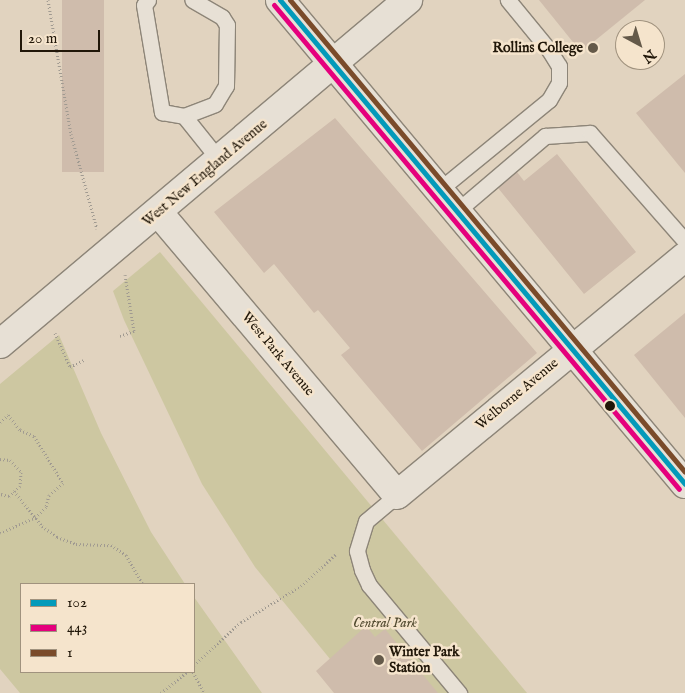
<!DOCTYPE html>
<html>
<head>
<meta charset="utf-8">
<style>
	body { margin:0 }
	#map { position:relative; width:685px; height:693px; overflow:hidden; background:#e1d3bf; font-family:"IM FELL English",serif }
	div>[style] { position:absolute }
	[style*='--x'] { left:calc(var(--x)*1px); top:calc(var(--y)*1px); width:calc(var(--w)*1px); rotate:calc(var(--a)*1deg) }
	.green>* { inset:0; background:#cdc7a1 }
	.building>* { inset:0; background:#cfbcac; transform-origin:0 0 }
	.path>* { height:3px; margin-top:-1.5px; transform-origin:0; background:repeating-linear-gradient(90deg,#a09a91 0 1px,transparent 0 3.5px) }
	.roads { filter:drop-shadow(1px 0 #8d8578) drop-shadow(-1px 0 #8d8578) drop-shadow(0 1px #8d8578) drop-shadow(0 -1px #8d8578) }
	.lane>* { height:15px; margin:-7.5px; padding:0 7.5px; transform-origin:7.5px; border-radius:7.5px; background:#e7e0d5 }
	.street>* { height:28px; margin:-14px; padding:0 14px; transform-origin:14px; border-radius:14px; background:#e7e0d5 }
	.secondary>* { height:28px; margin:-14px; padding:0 14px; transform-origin:14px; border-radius:14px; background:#e7e0d5 }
	.bus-1>* { height:5px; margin:-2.5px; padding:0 2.5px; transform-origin:2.5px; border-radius:2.5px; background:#039aba }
	.bus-2>* { height:5px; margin:-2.5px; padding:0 2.5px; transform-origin:2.5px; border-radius:2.5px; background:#e5007d }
	.bus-3>* { height:5px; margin:-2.5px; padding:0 2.5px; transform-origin:2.5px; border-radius:2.5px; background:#7a4b2a }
	.dots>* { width:14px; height:14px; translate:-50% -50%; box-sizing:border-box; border:2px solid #f5e4cc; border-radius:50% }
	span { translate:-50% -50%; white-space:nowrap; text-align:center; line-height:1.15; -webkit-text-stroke:5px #f5e4cc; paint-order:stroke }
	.poi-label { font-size:14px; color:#211709; font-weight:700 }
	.right { translate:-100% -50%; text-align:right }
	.left { translate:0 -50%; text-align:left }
	.street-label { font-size:14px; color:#211709 }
	.park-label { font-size:14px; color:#50492f; font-style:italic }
	.legend { position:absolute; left:20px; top:583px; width:175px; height:90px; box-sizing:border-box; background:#f5e4cc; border:1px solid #a0927e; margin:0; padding:6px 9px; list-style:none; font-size:15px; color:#211709 }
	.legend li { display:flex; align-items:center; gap:10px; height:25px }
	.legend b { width:25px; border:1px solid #a0927e }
	.north { position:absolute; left:615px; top:20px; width:50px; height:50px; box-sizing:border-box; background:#f5e4cc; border:1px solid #a0927e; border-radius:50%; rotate:141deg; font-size:14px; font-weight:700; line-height:20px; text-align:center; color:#211709 }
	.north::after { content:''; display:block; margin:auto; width:18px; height:22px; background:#645949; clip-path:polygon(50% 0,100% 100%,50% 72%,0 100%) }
	.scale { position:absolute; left:20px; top:30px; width:80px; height:22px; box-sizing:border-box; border:2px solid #211709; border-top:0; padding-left:6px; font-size:15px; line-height:18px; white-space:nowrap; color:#211709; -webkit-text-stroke:4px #f5e4cc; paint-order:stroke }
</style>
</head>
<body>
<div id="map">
	<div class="green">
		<i style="clip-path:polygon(160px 252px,527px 693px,359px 693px,330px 659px,255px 567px,202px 484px,124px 320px,113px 291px)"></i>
		<i style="clip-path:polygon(59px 335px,101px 433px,151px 532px,185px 584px,21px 584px,21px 672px,194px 672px,194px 597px,262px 693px,20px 693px,0 669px,0 384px)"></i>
	</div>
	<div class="building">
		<i style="left:62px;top:0;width:42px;height:172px"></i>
		<i style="clip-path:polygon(539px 0,645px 0,581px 52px)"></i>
		<i style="clip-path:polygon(685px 74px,685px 173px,636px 113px)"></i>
		<i style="clip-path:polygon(335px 118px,537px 353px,422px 451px,341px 355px,350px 348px,318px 310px,314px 313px,274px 264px,264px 273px,214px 212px)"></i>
		<i style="clip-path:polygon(557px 154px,636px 252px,584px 294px,498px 188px,517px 172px,524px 181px)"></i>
		<i style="clip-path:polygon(685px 313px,685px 418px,634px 355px)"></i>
		<i style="clip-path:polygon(366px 626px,375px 637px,385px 629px,438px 693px,334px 693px,316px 671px)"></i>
	</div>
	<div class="path">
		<i style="--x:48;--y:0;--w:136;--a:80.3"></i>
		<i style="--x:71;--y:134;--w:98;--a:74.7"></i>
		<i style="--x:55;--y:333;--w:37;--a:66"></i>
		<i style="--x:70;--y:367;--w:16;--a:-27"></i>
		<i style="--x:120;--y:336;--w:15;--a:-20"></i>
		<i style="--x:134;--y:331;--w:57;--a:-99.1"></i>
		<i style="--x:0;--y:422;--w:11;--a:-41"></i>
		<i style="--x:8;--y:415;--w:19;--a:51"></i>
		<i style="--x:20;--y:430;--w:15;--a:23"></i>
		<i style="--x:34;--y:436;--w:55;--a:58.3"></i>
		<i style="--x:63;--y:483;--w:18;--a:139"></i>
		<i style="--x:49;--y:495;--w:12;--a:104"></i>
		<i style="--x:46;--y:507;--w:14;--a:135"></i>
		<i style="--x:36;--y:517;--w:39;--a:156"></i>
		<i style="--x:0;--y:459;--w:10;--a:6"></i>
		<i style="--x:10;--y:460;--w:16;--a:47"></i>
		<i style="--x:21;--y:472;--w:14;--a:94"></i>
		<i style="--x:20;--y:486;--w:15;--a:138"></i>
		<i style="--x:9;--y:496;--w:9;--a:-167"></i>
		<i style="--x:14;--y:491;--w:45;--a:51.3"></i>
		<i style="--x:42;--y:526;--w:19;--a:36"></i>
		<i style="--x:57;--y:537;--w:20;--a:20"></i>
		<i style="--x:76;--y:544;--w:35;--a:2"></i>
		<i style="--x:111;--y:545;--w:18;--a:34"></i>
		<i style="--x:126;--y:555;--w:34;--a:60"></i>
		<i style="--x:194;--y:665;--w:64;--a:-42.5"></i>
		<i style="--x:241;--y:622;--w:70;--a:-31"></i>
		<i style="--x:301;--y:586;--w:47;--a:-42.4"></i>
		<i style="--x:193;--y:672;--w:24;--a:62"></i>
		<i style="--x:161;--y:693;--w:33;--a:-39"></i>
	</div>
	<div class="roads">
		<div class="lane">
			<i style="--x:148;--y:0;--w:6;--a:129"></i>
			<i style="--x:144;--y:5;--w:109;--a:80.5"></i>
			<i style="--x:162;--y:112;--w:22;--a:10"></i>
			<i style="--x:184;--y:116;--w:33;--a:-21"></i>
			<i style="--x:215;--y:104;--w:21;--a:-59"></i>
			<i style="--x:226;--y:86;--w:61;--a:-89.1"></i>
			<i style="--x:227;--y:25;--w:9;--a:-122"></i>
			<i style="--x:222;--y:17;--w:34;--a:-150"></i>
			<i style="--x:184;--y:116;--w:58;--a:51.3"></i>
			<i style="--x:439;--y:190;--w:142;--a:-39.3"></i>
			<i style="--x:549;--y:100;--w:20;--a:-60"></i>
			<i style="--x:559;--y:83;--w:17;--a:-90"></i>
			<i style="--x:559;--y:66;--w:19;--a:-122"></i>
			<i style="--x:549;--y:50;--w:65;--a:-129.4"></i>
			<i style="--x:457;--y:211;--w:116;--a:-40.4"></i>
			<i style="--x:545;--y:136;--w:45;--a:-3.8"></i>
			<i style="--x:590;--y:133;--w:144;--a:48.7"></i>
			<i style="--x:397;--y:495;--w:40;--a:140"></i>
			<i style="--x:366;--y:521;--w:31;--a:107"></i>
			<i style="--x:357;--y:551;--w:20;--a:75"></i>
			<i style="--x:362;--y:570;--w:17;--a:65"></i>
			<i style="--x:369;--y:585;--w:141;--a:50.2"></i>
		</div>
		<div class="street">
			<i style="--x:158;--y:212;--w:370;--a:49.8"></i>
			<i style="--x:397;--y:495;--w:374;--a:-39.6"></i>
		</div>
		<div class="secondary">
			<i style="--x:280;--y:0;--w:631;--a:50.08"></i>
			<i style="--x:0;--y:344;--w:534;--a:-40.14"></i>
		</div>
	</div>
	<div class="bus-1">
		<i style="--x:280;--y:0;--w:631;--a:50.08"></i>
	</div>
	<div class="bus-2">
		<i style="--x:274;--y:5;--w:631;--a:50.08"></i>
	</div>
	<div class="bus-3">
		<i style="--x:290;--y:0;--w:615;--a:50.08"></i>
	</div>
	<div class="dots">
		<i style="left:593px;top:48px;background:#645949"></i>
		<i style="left:610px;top:406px;background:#211709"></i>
		<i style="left:379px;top:660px;background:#645949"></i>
	</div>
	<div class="poi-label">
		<span class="right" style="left:583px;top:48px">Rollins College</span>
		<span class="left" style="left:389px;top:660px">Winter Park<br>Station</span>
	</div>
	<div class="street-label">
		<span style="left:205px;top:173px;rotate:-40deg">West New England Avenue</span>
		<span style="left:278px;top:354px;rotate:50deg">West Park Avenue</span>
		<span style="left:517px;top:394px;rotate:-40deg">Welborne Avenue</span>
	</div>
	<div class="park-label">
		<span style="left:385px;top:623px">Central Park</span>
	</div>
	<ul class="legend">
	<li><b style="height:6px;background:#039aba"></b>102</li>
	<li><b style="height:6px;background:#e5007d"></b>443</li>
	<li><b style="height:6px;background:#7a4b2a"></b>1</li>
	</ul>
	<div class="north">N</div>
	<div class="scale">20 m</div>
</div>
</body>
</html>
